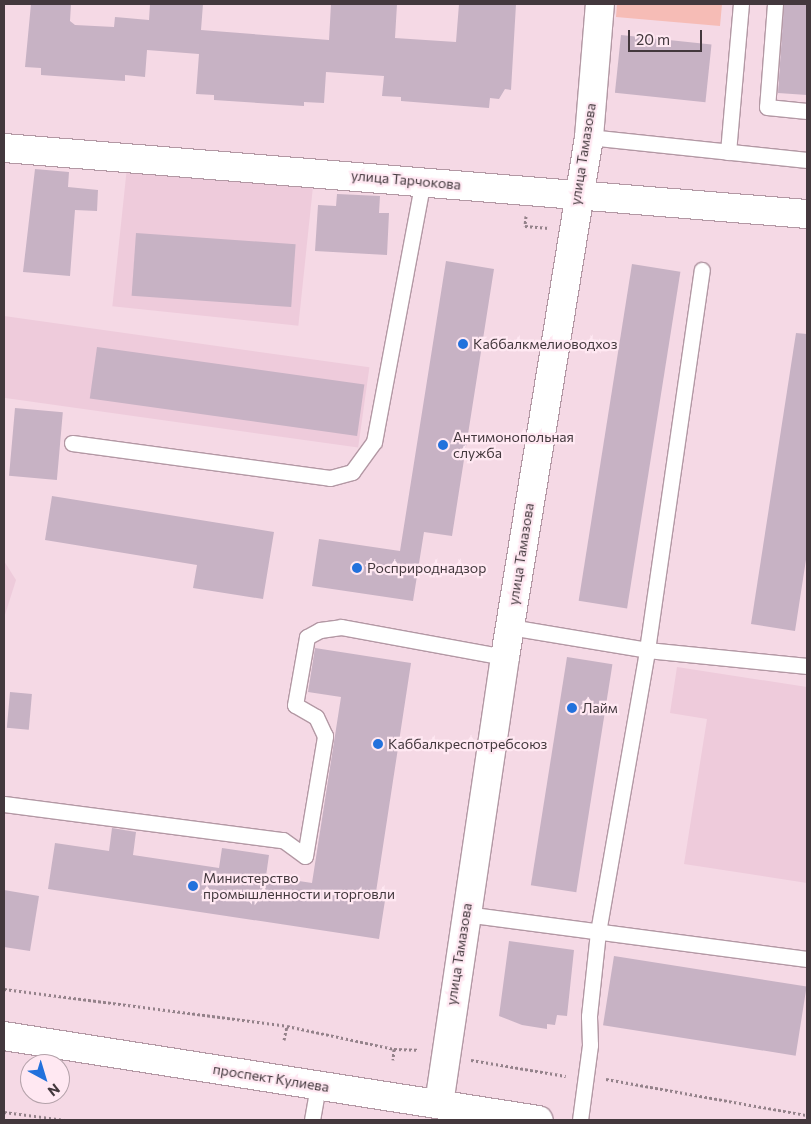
<!DOCTYPE html>
<html>
<head>
<meta charset="utf-8">
<style>
	body { margin:0 }
	#map { position:relative; width:811px; height:1124px; overflow:hidden; background:#f5d9e5; font-family:Commissioner,sans-serif }
	div>[style] { position:absolute }
	[style*='--x'] { left:calc(var(--x)*1px); top:calc(var(--y)*1px); width:calc(var(--w)*1px); rotate:calc(var(--a)*1deg) }
	.built>* { inset:0; background:#eecbdb; transform-origin:0 0 }
	.green>* { inset:0; background:#f6bcb6 }
	.building>* { inset:0; background:#c7b2c4; transform-origin:0 0 }
	.path>* { height:3px; margin-top:-1.5px; transform-origin:0; background:repeating-linear-gradient(90deg,#94828a 0 2.5px,transparent 0 5px) }
	.roads { filter:drop-shadow(1px 0 #b398a4) drop-shadow(-1px 0 #b398a4) drop-shadow(0 1px #b398a4) drop-shadow(0 -1px #b398a4) }
	.lane>* { height:15px; margin:-7.5px; padding:0 7.5px; transform-origin:7.5px; border-radius:7.5px; background:#fff }
	.street>* { height:28px; margin:-14px; padding:0 14px; transform-origin:14px; border-radius:14px; background:#fff }
	.secondary>* { height:28px; margin:-14px; padding:0 14px; transform-origin:14px; border-radius:14px; background:#fff }
	.dots>* { width:14px; height:14px; translate:-50% -50%; box-sizing:border-box; border:2px solid #ffe8f2; border-radius:50% }
	span { translate:-50% -50%; white-space:nowrap; text-align:center; line-height:1.15; -webkit-text-stroke:4.5px #ffe8f2; paint-order:stroke }
	.street-label { font-size:14px; color:#43383d }
	.poi-label { font-size:14px; color:#43383d }
	.left { translate:0 -50%; text-align:left }
	.frame { position:absolute; inset:0; border:5px solid #43383d; pointer-events:none }
	.north { position:absolute; left:20px; top:1054px; width:50px; height:50px; box-sizing:border-box; background:#ffe8f2; border:1px solid #b4a2aa; border-radius:50%; rotate:141deg; font-size:14px; font-weight:700; line-height:20px; text-align:center; color:#43383d }
	.north::after { content:''; display:block; margin:auto; width:18px; height:22px; background:#2271dc; clip-path:polygon(50% 0,100% 100%,50% 72%,0 100%) }
	.scale { position:absolute; left:628px; top:30px; width:74px; height:22px; box-sizing:border-box; border:2px solid #43383d; border-top:0; padding-left:6px; font-size:15px; line-height:18px; white-space:nowrap; color:#43383d; -webkit-text-stroke:4px #ffe8f2; paint-order:stroke }
</style>
</head>
<body>
<div id="map">
	<div class="built">
		<i style="left:127px;top:167px;width:187px;height:140px;rotate:6deg"></i>
		<i style="left:4px;top:316px;width:369px;height:81px;rotate:8deg"></i>
		<i style="clip-path:polygon(4px 561px,16px 580px,4px 618px)"></i>
		<i style="clip-path:polygon(677px 667px,807px 687px,807px 883px,684px 864px,707px 719px,670px 713px)"></i>
	</div>
	<div class="green">
		<i style="clip-path:polygon(617px 4px,722px 4px,720px 26px,616px 17px)"></i>
	</div>
	<div class="building">
		<i style="clip-path:polygon(31px 4px,71px 4px,70px 21px,75px 25px,114px 27px,115px 17px,149px 20px,150px 4px,203px 4px,201px 30px,329px 40px,331px 4px,397px 4px,395px 38px,456px 42px,459px 4px,516px 4px,511px 90px,505px 89px,499px 99px,490px 98px,489px 108px,401px 101px,401px 97px,382px 96px,384px 76px,326px 72px,324px 103px,304px 102px,304px 106px,214px 100px,214px 95px,196px 94px,199px 54px,147px 50px,145px 77px,125px 75px,125px 81px,41px 75px,41px 68px,25px 67px)"></i>
		<i style="clip-path:polygon(784px 4px,807px 4px,807px 95px,778px 93px)"></i>
		<i style="left:621px;top:35px;width:91px;height:58px;rotate:6deg"></i>
		<i style="clip-path:polygon(35px 169px,69px 172px,68px 187px,98px 190px,97px 211px,75px 210px,70px 276px,23px 272px)"></i>
		<i style="clip-path:polygon(337px 194px,380px 196px,379px 213px,389px 213px,387px 255px,315px 251px,318px 205px,336px 206px)"></i>
		<i style="left:136px;top:233px;width:160px;height:63px;rotate:4deg"></i>
		<i style="clip-path:polygon(446px 261px,494px 269px,452px 536px,424px 532px,413px 601px,312px 586px,319px 539px,400px 551px)"></i>
		<i style="left:632px;top:264px;width:49px;height:341px;rotate:9deg"></i>
		<i style="clip-path:polygon(796px 333px,807px 334px,807px 553px,795px 631px,751px 624px)"></i>
		<i style="left:97px;top:347px;width:270px;height:52px;rotate:8deg"></i>
		<i style="left:15px;top:408px;width:48px;height:68px;rotate:5deg"></i>
		<i style="clip-path:polygon(52px 496px,274px 532px,263px 599px,193px 588px,197px 565px,45px 540px)"></i>
		<i style="clip-path:polygon(315px 648px,411px 663px,376px 892px,386px 894px,379px 939px,48px 889px,55px 843px,109px 851px,112px 828px,136px 832px,133px 855px,219px 868px,222px 848px,269px 855px,266px 876px,312px 883px,341px 697px,308px 692px)"></i>
		<i style="left:567px;top:657px;width:46px;height:231px;rotate:9deg"></i>
		<i style="left:10px;top:692px;width:22px;height:36px;rotate:5deg"></i>
		<i style="clip-path:polygon(4px 890px,39px 896px,30px 951px,4px 947px)"></i>
		<i style="clip-path:polygon(509px 941px,574px 950px,567px 1016px,557px 1015px,555px 1025px,547px 1024px,547px 1029px,522px 1025px,499px 1016px)"></i>
		<i style="left:614px;top:956px;width:195px;height:70px;rotate:9deg"></i>
	</div>
	<div class="path">
		<i style="--x:526;--y:216;--w:10;--a:96"></i>
		<i style="--x:525;--y:226;--w:24;--a:5"></i>
		<i style="--x:4;--y:989;--w:285;--a:7.4"></i>
		<i style="--x:287;--y:1026;--w:109;--a:12.1"></i>
		<i style="--x:394;--y:1049;--w:11;--a:95"></i>
		<i style="--x:284;--y:1040;--w:14;--a:-78"></i>
		<i style="--x:394;--y:1049;--w:23;--a:2"></i>
		<i style="--x:471;--y:1060;--w:96;--a:9.6"></i>
		<i style="--x:606;--y:1079;--w:204;--a:10.2"></i>
		<i style="--x:4;--y:1112;--w:63;--a:7.4"></i>
	</div>
	<div class="roads">
		<div class="lane">
			<i style="--x:775;--y:4;--w:103;--a:94.4"></i>
			<i style="--x:767;--y:107;--w:40;--a:5.7"></i>
			<i style="--x:589;--y:137;--w:219;--a:6"></i>
			<i style="--x:728;--y:152;--w:149;--a:-85"></i>
			<i style="--x:72;--y:443;--w:260;--a:7.7"></i>
			<i style="--x:330;--y:478;--w:23;--a:-15"></i>
			<i style="--x:352;--y:472;--w:37;--a:-54"></i>
			<i style="--x:374;--y:442;--w:266;--a:-79.4"></i>
			<i style="--x:510;--y:627;--w:139;--a:9.5"></i>
			<i style="--x:647;--y:650;--w:161;--a:5.7"></i>
			<i style="--x:4;--y:804;--w:281;--a:7.4"></i>
			<i style="--x:283;--y:840;--w:27;--a:36"></i>
			<i style="--x:305;--y:856;--w:122;--a:-80.5"></i>
			<i style="--x:325;--y:736;--w:21;--a:-115"></i>
			<i style="--x:316;--y:717;--w:24;--a:-150"></i>
			<i style="--x:295;--y:705;--w:69;--a:-80"></i>
			<i style="--x:307;--y:637;--w:15;--a:-28"></i>
			<i style="--x:320;--y:630;--w:21;--a:-8"></i>
			<i style="--x:341;--y:627;--w:167;--a:10.4"></i>
			<i style="--x:465;--y:914;--w:345;--a:7.5"></i>
			<i style="--x:312;--y:1120;--w:35;--a:-80"></i>
			<i style="--x:580;--y:1120;--w:76;--a:-82.4"></i>
			<i style="--x:590;--y:1045;--w:29;--a:-92"></i>
			<i style="--x:589;--y:1016;--w:84;--a:-83.9"></i>
			<i style="--x:598;--y:932;--w:286;--a:-80.1"></i>
			<i style="--x:647;--y:650;--w:384;--a:-81.8"></i>
		</div>
		<div class="street">
			<i style="--x:439;--y:1104;--w:452;--a:-81.6"></i>
			<i style="--x:505;--y:657;--w:527;--a:-80.82"></i>
			<i style="--x:589;--y:137;--w:133;--a:-85.3"></i>
		</div>
		<div class="secondary">
			<i style="--x:4;--y:148;--w:806;--a:4.7"></i>
			<i style="--x:4;--y:1036;--w:541;--a:8.94"></i>
		</div>
	</div>
	<div class="dots">
		<i style="left:463px;top:344px;background:#2271dc"></i>
		<i style="left:443px;top:445px;background:#2271dc"></i>
		<i style="left:357px;top:568px;background:#2271dc"></i>
		<i style="left:572px;top:708px;background:#2271dc"></i>
		<i style="left:378px;top:744px;background:#2271dc"></i>
		<i style="left:193px;top:886px;background:#2271dc"></i>
	</div>
	<div class="street-label">
		<span style="left:583px;top:154px;rotate:-81deg">улица Тамазова</span>
		<span style="left:406px;top:180px;rotate:5deg">улица Тарчокова</span>
		<span style="left:521px;top:554px;rotate:-81deg">улица Тамазова</span>
		<span style="left:459px;top:954px;rotate:-81deg">улица Тамазова</span>
		<span style="left:271px;top:1078px;rotate:9deg">проспект Кулиева</span>
	</div>
	<div class="poi-label">
		<span class="left" style="left:473px;top:344px">Каббалкмелиоводхоз</span>
		<span class="left" style="left:453px;top:445px">Антимонопольная<br>служба</span>
		<span class="left" style="left:367px;top:568px">Росприроднадзор</span>
		<span class="left" style="left:582px;top:708px">Лайм</span>
		<span class="left" style="left:388px;top:744px">Каббалкреспотребсоюз</span>
		<span class="left" style="left:203px;top:886px">Министерство<br>промышленности и торговли</span>
	</div>
	<div class="frame"></div>
	<div class="north">N</div>
	<div class="scale">20 m</div>
</div>
</body>
</html>
